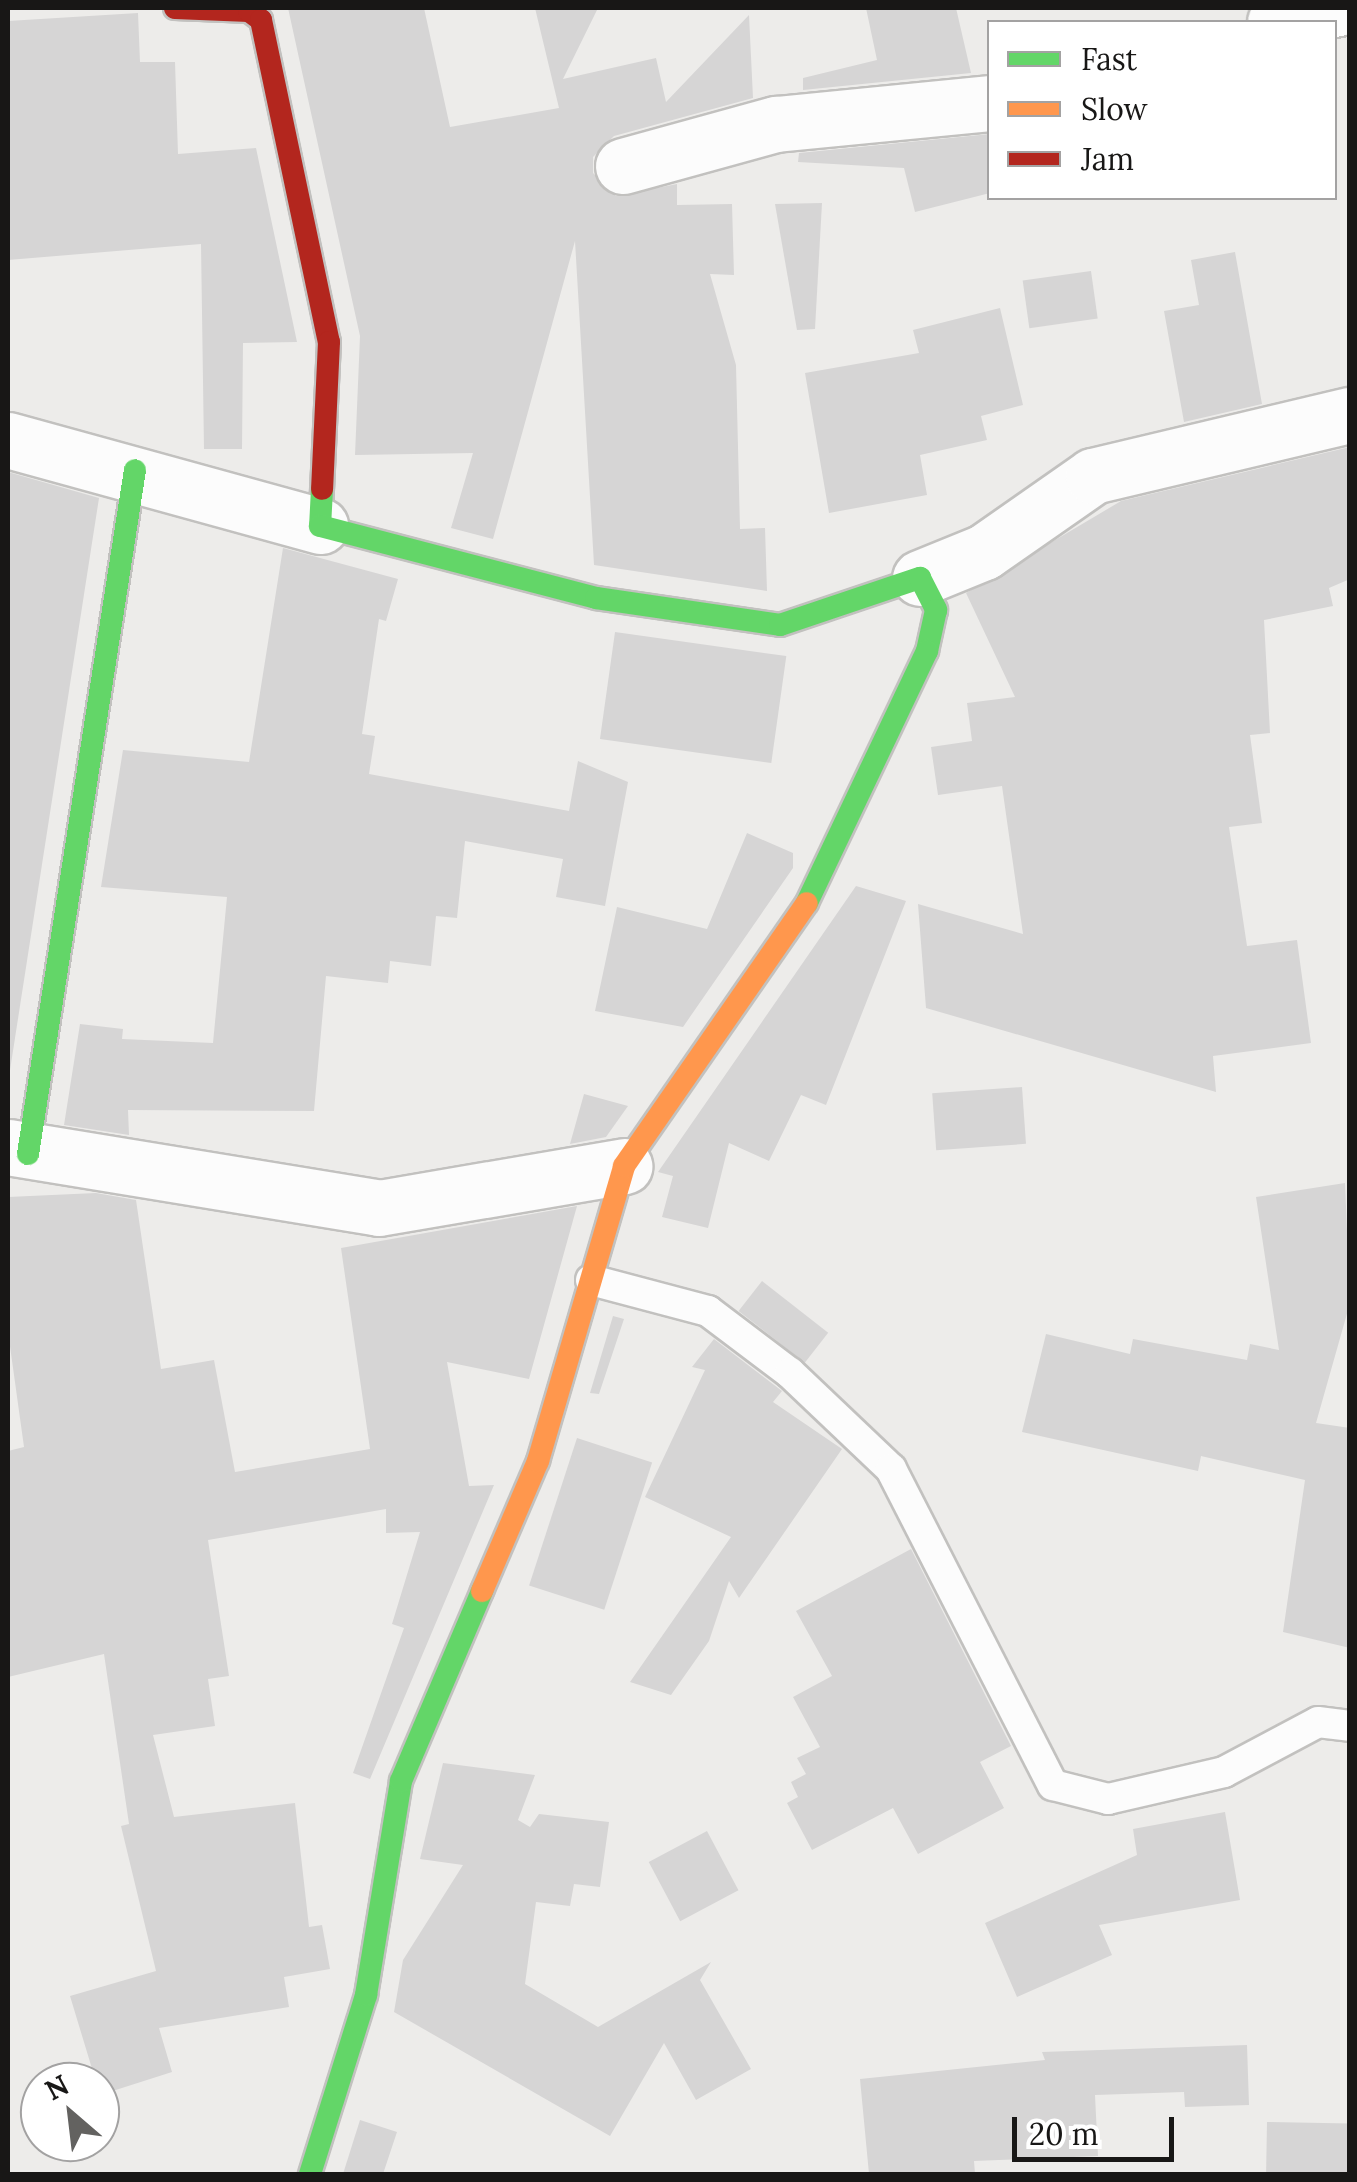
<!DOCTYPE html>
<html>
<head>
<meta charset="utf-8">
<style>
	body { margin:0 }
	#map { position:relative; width:1357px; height:2182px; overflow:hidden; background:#edecea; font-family:Lora,serif }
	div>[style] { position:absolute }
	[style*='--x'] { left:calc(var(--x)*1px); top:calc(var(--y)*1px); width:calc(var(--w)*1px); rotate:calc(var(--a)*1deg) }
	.building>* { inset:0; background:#d6d5d5; transform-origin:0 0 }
	.roads { filter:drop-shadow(2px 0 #c2c1bf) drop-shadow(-2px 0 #c2c1bf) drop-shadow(0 2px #c2c1bf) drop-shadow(0 -2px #c2c1bf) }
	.lane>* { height:30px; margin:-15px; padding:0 15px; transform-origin:15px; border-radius:15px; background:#fcfcfc }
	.street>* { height:55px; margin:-27.5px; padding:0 27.5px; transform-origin:27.5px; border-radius:27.5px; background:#fcfcfc }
	.fast>* { height:22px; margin:-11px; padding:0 11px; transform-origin:11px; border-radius:11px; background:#63d668 }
	.slow>* { height:22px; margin:-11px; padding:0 11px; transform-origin:11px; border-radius:11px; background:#ff974d }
	.jam>* { height:22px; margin:-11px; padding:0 11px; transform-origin:11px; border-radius:11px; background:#b3261e }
	span { translate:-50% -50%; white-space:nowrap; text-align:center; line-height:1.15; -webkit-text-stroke:8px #fff; paint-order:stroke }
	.frame { position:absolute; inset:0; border:10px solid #181716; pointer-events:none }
	.legend { position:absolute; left:987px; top:20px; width:350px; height:180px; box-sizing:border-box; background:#fff; border:2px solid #a3a2a2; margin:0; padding:12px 18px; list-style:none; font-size:30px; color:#181716 }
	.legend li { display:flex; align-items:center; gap:20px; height:50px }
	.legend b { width:50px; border:2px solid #a3a2a2 }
	.north { position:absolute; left:20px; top:2062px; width:100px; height:100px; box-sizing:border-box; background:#fff; border:2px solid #a3a2a2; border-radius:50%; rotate:332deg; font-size:28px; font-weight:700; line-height:40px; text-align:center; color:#181716 }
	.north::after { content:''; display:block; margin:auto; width:35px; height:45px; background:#636260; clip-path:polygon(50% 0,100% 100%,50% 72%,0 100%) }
	.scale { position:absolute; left:1012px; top:2117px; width:162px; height:45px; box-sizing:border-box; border:5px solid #181716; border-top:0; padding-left:12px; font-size:30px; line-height:35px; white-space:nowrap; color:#181716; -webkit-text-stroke:8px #fff; paint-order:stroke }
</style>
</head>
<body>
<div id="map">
	<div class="building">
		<i style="clip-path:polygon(288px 8px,424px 8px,450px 127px,559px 108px,535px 8px,598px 8px,563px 79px,656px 58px,666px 102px,749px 15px,753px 98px,614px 136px,593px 157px,593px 173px,616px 196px,677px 184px,677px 205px,732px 204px,734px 275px,710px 274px,736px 365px,740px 529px,765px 528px,767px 591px,594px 565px,575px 241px,493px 539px,451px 528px,473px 453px,355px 455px,360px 336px)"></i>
		<i style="clip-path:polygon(866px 8px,956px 8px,971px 73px,803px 90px,803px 78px,877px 60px)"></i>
		<i style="clip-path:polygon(138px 13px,140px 62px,175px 62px,178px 154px,256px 148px,297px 342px,243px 343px,242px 449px,204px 449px,201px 244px,8px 260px,8px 21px)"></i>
		<i style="clip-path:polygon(990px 134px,990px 193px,915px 212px,904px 168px,798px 162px,799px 153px)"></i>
		<i style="clip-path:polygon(822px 203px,815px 329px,797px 330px,775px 204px)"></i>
		<i style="clip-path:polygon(1235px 252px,1262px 404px,1184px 422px,1164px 311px,1199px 305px,1191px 260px)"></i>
		<i style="left:1091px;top:271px;width:48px;height:69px;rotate:82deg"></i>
		<i style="clip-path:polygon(1000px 308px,1023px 405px,981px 416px,987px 440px,920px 455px,927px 495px,829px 513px,805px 373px,919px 353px,913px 330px)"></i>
		<i style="clip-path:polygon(1350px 447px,1350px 579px,1329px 588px,1333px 606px,1264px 620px,1270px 733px,1250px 735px,1262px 823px,1229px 827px,1247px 946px,1297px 940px,1311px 1043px,1213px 1056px,1216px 1092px,926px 1008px,918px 904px,1023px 934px,1002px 786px,938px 795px,931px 747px,972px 741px,967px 703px,1015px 697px,966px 593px,1121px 501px)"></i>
		<i style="clip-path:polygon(8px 472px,99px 498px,8px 1083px)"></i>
		<i style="clip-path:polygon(283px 548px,398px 579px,386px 621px,379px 619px,362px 734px,375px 736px,369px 774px,569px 811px,578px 761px,628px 782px,605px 906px,556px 897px,563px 859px,465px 841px,457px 918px,436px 916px,431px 966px,390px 961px,388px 983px,326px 976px,314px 1111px,128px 1110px,129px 1135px,64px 1125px,80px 1024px,123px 1029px,122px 1039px,213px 1043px,227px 897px,101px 887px,123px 750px,249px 762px)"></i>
		<i style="left:615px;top:632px;width:173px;height:108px;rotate:8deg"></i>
		<i style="clip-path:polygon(747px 833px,793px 853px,793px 868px,683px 1027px,595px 1011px,617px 907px,707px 929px)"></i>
		<i style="clip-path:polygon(856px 886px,906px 901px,826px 1105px,801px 1095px,769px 1161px,729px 1143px,708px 1228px,662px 1217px,673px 1176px,658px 1172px)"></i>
		<i style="left:1022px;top:1087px;width:57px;height:90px;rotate:86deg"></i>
		<i style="clip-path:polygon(584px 1094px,628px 1106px,606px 1137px,570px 1144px)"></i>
		<i style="clip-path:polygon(1345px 1183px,1350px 1303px,1316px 1423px,1350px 1428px,1350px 1648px,1283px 1632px,1305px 1480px,1201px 1456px,1198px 1471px,1022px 1432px,1046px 1334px,1130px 1354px,1133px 1339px,1247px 1360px,1250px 1344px,1279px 1350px,1256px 1197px)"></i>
		<i style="clip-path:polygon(96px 1193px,136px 1200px,161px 1369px,214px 1360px,235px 1472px,370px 1449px,341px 1248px,577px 1206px,529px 1379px,447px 1362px,469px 1486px,494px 1485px,370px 1779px,353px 1773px,404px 1628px,392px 1624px,420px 1532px,386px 1533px,386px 1509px,208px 1540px,229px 1676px,208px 1679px,215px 1726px,153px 1735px,174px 1817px,295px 1803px,309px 1927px,322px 1925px,330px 1969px,284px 1977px,289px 2007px,159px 2028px,172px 2072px,100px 2095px,70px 1996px,156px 1971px,121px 1826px,129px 1824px,104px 1654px,8px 1677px,8px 1451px,24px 1447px,8px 1332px,8px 1197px)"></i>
		<i style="left:762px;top:1281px;width:84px;height:38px;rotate:38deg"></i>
		<i style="clip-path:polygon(613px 1316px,624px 1319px,599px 1394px,590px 1393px)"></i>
		<i style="clip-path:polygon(714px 1339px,782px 1391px,773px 1402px,842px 1449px,739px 1598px,729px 1581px,709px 1641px,671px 1695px,630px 1682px,731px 1537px,645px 1497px,705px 1370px,692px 1367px)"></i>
		<i style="left:577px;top:1438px;width:79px;height:155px;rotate:18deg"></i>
		<i style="clip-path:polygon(911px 1549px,1011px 1746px,980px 1762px,1004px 1808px,918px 1854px,893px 1808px,812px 1850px,787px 1803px,798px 1797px,791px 1782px,806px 1774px,797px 1758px,820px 1747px,793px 1697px,832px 1676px,796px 1611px)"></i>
		<i style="clip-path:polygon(443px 1763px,535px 1775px,518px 1820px,530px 1827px,539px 1814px,609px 1822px,600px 1887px,574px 1884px,570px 1906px,536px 1902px,525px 1984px,598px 2027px,711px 1962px,700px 1980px,751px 2069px,696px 2100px,664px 2043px,610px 2136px,394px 2012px,403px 1960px,463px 1865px,420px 1859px)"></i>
		<i style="clip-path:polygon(1225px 1812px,1240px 1900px,1099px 1925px,1112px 1955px,1017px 1997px,985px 1923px,1137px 1855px,1133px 1829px)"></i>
		<i style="left:707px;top:1831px;width:67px;height:66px;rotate:62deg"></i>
		<i style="clip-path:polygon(1247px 2045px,1249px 2105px,1185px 2107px,1184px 2092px,1095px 2095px,1098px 2156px,974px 2161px,975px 2174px,869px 2174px,860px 2079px,1045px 2060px,1042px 2052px)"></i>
		<i style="clip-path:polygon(360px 2120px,397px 2132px,383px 2174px,343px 2174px)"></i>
		<i style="left:1267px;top:2122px;width:83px;height:53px;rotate:1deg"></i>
	</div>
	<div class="roads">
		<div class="lane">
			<i style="--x:591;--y:1280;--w:121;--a:14.8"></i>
			<i style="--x:708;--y:1311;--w:103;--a:37.1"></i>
			<i style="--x:790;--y:1373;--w:139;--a:43.5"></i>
			<i style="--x:891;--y:1469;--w:355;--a:62.9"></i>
			<i style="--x:1053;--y:1785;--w:57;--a:14.3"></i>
			<i style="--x:1108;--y:1799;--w:119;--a:-13.1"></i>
			<i style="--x:1224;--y:1772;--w:106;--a:-28"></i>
			<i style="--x:1318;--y:1722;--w:32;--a:7"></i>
		</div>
		<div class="street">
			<i style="--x:1275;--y:22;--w:65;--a:-12.5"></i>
			<i style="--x:623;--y:166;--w:159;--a:-15.4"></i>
			<i style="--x:776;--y:124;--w:214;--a:-5.6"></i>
			<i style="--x:8;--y:440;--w:324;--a:15.4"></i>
			<i style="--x:920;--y:578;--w:69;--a:-22.1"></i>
			<i style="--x:984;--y:552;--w:133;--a:-34.9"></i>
			<i style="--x:1093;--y:476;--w:264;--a:-13.4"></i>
			<i style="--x:8;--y:1147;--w:376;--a:9.3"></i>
			<i style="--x:379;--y:1208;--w:249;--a:-9.7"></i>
		</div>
		<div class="fast">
			<i style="--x:322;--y:489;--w:37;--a:93"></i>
			<i style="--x:320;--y:526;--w:285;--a:14.6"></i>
			<i style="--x:596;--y:598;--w:186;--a:8.3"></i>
			<i style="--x:780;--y:625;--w:148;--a:-18.6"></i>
			<i style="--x:920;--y:578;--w:36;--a:63"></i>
			<i style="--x:936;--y:610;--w:42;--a:102.4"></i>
			<i style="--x:927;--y:651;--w:279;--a:115.5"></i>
			<i style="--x:28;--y:1154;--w:692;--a:-81.11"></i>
			<i style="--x:310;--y:2174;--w:188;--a:-72.6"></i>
			<i style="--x:366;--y:1995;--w:217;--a:-80.7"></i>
			<i style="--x:401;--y:1781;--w:207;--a:-66.9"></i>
		</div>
		<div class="slow">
			<i style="--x:482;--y:1591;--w:142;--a:-66.7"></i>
			<i style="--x:538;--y:1461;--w:307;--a:-73.7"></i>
			<i style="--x:624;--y:1166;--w:320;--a:-55.2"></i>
		</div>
		<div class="jam">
			<i style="--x:175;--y:8;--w:74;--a:2.3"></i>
			<i style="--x:249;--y:11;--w:15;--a:37"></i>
			<i style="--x:261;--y:20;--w:329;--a:78.1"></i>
			<i style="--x:329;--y:342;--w:147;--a:92.7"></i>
		</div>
	</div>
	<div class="frame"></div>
	<ul class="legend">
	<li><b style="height:12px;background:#63d668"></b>Fast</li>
	<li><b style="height:12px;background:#ff974d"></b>Slow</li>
	<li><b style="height:12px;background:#b3261e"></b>Jam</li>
	</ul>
	<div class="north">N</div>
	<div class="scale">20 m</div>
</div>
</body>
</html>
